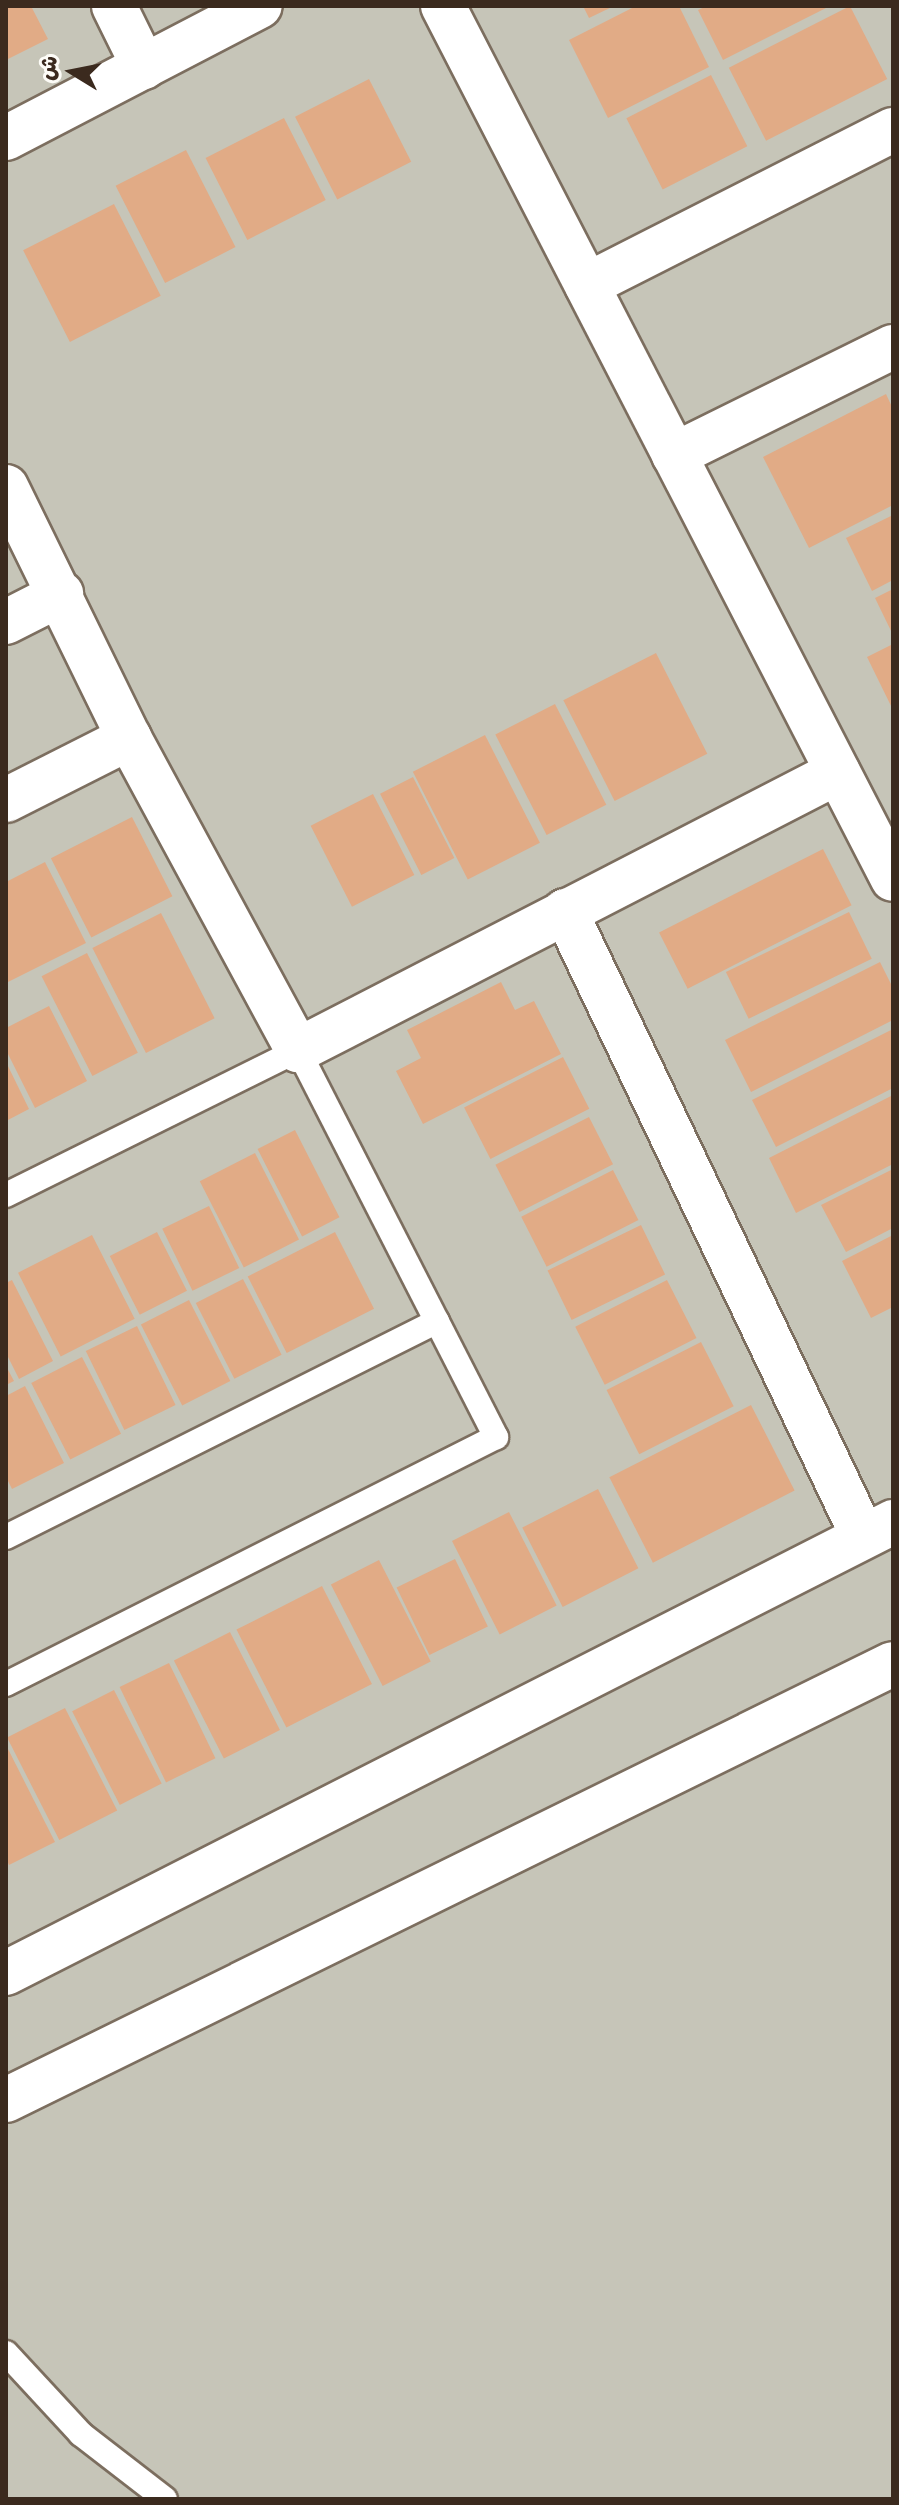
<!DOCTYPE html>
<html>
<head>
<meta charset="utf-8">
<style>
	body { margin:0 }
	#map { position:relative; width:899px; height:2505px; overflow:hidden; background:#f5ecd8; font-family:"Shantell Sans","Playpen Sans Arabic",sans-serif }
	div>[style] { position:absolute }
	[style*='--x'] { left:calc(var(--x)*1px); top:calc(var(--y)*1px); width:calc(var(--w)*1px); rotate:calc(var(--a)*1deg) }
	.industrial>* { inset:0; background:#c6c5b8; transform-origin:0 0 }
	.building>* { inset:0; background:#e1ab86; transform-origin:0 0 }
	.roads { filter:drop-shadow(2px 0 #7c6e5f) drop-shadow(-2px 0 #7c6e5f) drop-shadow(0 2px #7c6e5f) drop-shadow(0 -2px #7c6e5f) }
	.lane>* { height:24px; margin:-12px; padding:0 12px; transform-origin:12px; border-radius:12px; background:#fff }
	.street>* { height:44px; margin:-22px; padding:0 22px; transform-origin:22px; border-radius:22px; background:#fff }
	.secondary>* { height:44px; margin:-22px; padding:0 22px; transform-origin:22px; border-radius:22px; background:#fff }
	span { translate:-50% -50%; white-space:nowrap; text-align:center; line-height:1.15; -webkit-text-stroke:6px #fdfcf7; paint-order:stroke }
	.frame { position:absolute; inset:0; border:8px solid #3b2a1e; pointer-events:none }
	.north { position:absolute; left:32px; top:32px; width:80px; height:80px; -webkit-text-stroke:6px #fdfcf7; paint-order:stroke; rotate:280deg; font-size:22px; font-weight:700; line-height:32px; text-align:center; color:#3b2a1e }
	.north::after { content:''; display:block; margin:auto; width:28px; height:36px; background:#3b2a1e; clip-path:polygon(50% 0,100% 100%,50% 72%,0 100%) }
</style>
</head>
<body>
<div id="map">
	<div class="industrial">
		<i style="left:6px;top:6px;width:887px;height:2493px"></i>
	</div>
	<div class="building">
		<i style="clip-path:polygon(6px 6px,31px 6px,48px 39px,6px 60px)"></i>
		<i style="clip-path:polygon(583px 6px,614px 6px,589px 18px)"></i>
		<i style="clip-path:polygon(636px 6px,679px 6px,709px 67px,608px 118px,569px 40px)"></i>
		<i style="clip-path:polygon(707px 6px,830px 6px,723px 60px,698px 10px)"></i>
		<i style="left:850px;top:6px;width:82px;height:136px;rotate:63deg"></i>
		<i style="left:711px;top:75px;width:80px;height:95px;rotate:63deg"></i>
		<i style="left:369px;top:79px;width:93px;height:83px;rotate:63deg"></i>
		<i style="left:284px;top:118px;width:92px;height:88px;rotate:63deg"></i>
		<i style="left:186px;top:150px;width:109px;height:79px;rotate:63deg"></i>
		<i style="left:114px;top:204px;width:103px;height:102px;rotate:63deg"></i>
		<i style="clip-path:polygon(886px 394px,893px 409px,893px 505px,809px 548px,763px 457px)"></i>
		<i style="clip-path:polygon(893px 515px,893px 580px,872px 591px,846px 538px)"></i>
		<i style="clip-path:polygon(893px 589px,893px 635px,875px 598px)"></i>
		<i style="clip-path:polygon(893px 644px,893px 710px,867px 657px)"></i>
		<i style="left:656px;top:653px;width:113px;height:104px;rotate:63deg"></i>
		<i style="left:555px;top:704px;width:113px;height:67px;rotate:63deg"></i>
		<i style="left:485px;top:735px;width:121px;height:81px;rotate:63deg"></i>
		<i style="left:413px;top:777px;width:91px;height:37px;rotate:63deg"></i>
		<i style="left:373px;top:794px;width:91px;height:70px;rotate:63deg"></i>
		<i style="left:132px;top:817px;width:89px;height:91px;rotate:63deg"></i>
		<i style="left:823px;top:849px;width:63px;height:184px;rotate:63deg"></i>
		<i style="clip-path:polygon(45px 862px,86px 943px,6px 983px,6px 882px)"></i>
		<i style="left:849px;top:912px;width:52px;height:137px;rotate:64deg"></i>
		<i style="left:161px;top:913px;width:118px;height:77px;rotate:63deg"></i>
		<i style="left:87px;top:953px;width:112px;height:51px;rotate:63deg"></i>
		<i style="clip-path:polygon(880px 962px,893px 988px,893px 1020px,751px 1092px,725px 1040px)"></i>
		<i style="clip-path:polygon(501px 982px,515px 1010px,534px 1001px,561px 1054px,423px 1124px,396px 1071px,421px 1058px,407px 1030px)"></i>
		<i style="clip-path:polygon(49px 1006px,87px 1081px,35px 1108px,6px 1050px,6px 1028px)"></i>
		<i style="clip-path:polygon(893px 1029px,893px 1088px,776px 1147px,752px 1100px)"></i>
		<i style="left:563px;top:1057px;width:58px;height:111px;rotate:63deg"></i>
		<i style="clip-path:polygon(6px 1062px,29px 1109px,6px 1121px)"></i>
		<i style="clip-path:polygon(893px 1095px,893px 1164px,796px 1213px,769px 1158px)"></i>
		<i style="left:589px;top:1117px;width:53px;height:105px;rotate:63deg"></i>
		<i style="left:295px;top:1130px;width:98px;height:42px;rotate:63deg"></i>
		<i style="left:255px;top:1153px;width:97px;height:62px;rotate:63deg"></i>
		<i style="clip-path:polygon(893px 1169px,893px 1228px,846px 1252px,821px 1205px)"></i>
		<i style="left:613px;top:1170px;width:56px;height:103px;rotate:63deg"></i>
		<i style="left:209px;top:1206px;width:69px;height:52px;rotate:64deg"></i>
		<i style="left:641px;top:1225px;width:55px;height:104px;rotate:64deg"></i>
		<i style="left:157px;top:1232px;width:66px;height:53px;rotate:63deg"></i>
		<i style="left:335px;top:1232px;width:86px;height:98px;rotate:63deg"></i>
		<i style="left:92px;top:1235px;width:94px;height:83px;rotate:63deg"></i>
		<i style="clip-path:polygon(893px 1235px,893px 1307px,871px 1318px,842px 1261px)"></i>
		<i style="left:243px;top:1279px;width:85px;height:53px;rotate:63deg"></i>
		<i style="clip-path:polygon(12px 1280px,53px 1361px,19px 1379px,6px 1353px,6px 1283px)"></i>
		<i style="left:667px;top:1280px;width:65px;height:103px;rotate:63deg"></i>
		<i style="left:189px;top:1300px;width:91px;height:54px;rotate:63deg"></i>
		<i style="left:137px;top:1326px;width:88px;height:57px;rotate:64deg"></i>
		<i style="left:701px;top:1342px;width:72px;height:106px;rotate:63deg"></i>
		<i style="left:82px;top:1357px;width:86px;height:57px;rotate:63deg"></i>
		<i style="clip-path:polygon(6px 1366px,14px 1381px,6px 1385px)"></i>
		<i style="clip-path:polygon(25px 1386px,64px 1463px,12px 1489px,6px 1477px,6px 1396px)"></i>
		<i style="left:751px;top:1405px;width:96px;height:159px;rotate:63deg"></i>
		<i style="left:598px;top:1489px;width:89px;height:85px;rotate:63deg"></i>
		<i style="left:509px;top:1512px;width:105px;height:64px;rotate:63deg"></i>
		<i style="left:455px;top:1559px;width:75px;height:65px;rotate:64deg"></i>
		<i style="left:379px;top:1560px;width:114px;height:54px;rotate:63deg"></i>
		<i style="left:322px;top:1586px;width:110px;height:96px;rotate:63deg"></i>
		<i style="left:230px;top:1632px;width:110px;height:63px;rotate:63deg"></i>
		<i style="left:169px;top:1663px;width:106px;height:55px;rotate:64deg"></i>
		<i style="left:114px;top:1690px;width:105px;height:47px;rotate:63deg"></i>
		<i style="left:65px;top:1708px;width:115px;height:65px;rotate:63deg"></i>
		<i style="clip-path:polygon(6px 1745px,55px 1842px,9px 1865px,6px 1858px)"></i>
	</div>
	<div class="roads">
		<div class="lane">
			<i style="--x:6;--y:1195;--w:326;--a:-26.4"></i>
			<i style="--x:298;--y:1050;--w:435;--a:62.9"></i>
			<i style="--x:496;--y:1437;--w:549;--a:153.25"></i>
			<i style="--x:6;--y:1537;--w:482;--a:-26.6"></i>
			<i style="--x:6;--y:2353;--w:110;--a:47.2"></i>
			<i style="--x:81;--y:2434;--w:106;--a:37.7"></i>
		</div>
		<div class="street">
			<i style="--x:114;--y:6;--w:68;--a:63.8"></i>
			<i style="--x:443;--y:6;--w:982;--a:62.73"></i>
			<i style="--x:6;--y:138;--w:286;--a:-27.5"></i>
			<i style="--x:587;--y:285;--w:343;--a:-26.9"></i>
			<i style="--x:674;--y:455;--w:244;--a:-26.3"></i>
			<i style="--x:6;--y:487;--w:280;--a:63.9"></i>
			<i style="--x:129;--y:738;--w:355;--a:61.6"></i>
			<i style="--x:298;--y:1050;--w:607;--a:-27.24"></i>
			<i style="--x:6;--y:622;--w:62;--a:-27"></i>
			<i style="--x:6;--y:800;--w:138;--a:-26.8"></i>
			<i style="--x:565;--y:911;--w:692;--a:64.51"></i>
		</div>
		<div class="secondary">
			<i style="--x:6;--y:1973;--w:995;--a:-26.95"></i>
			<i style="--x:6;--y:2100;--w:988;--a:-26.18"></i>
		</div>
	</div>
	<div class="frame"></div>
	<div class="north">ش</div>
</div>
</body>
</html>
